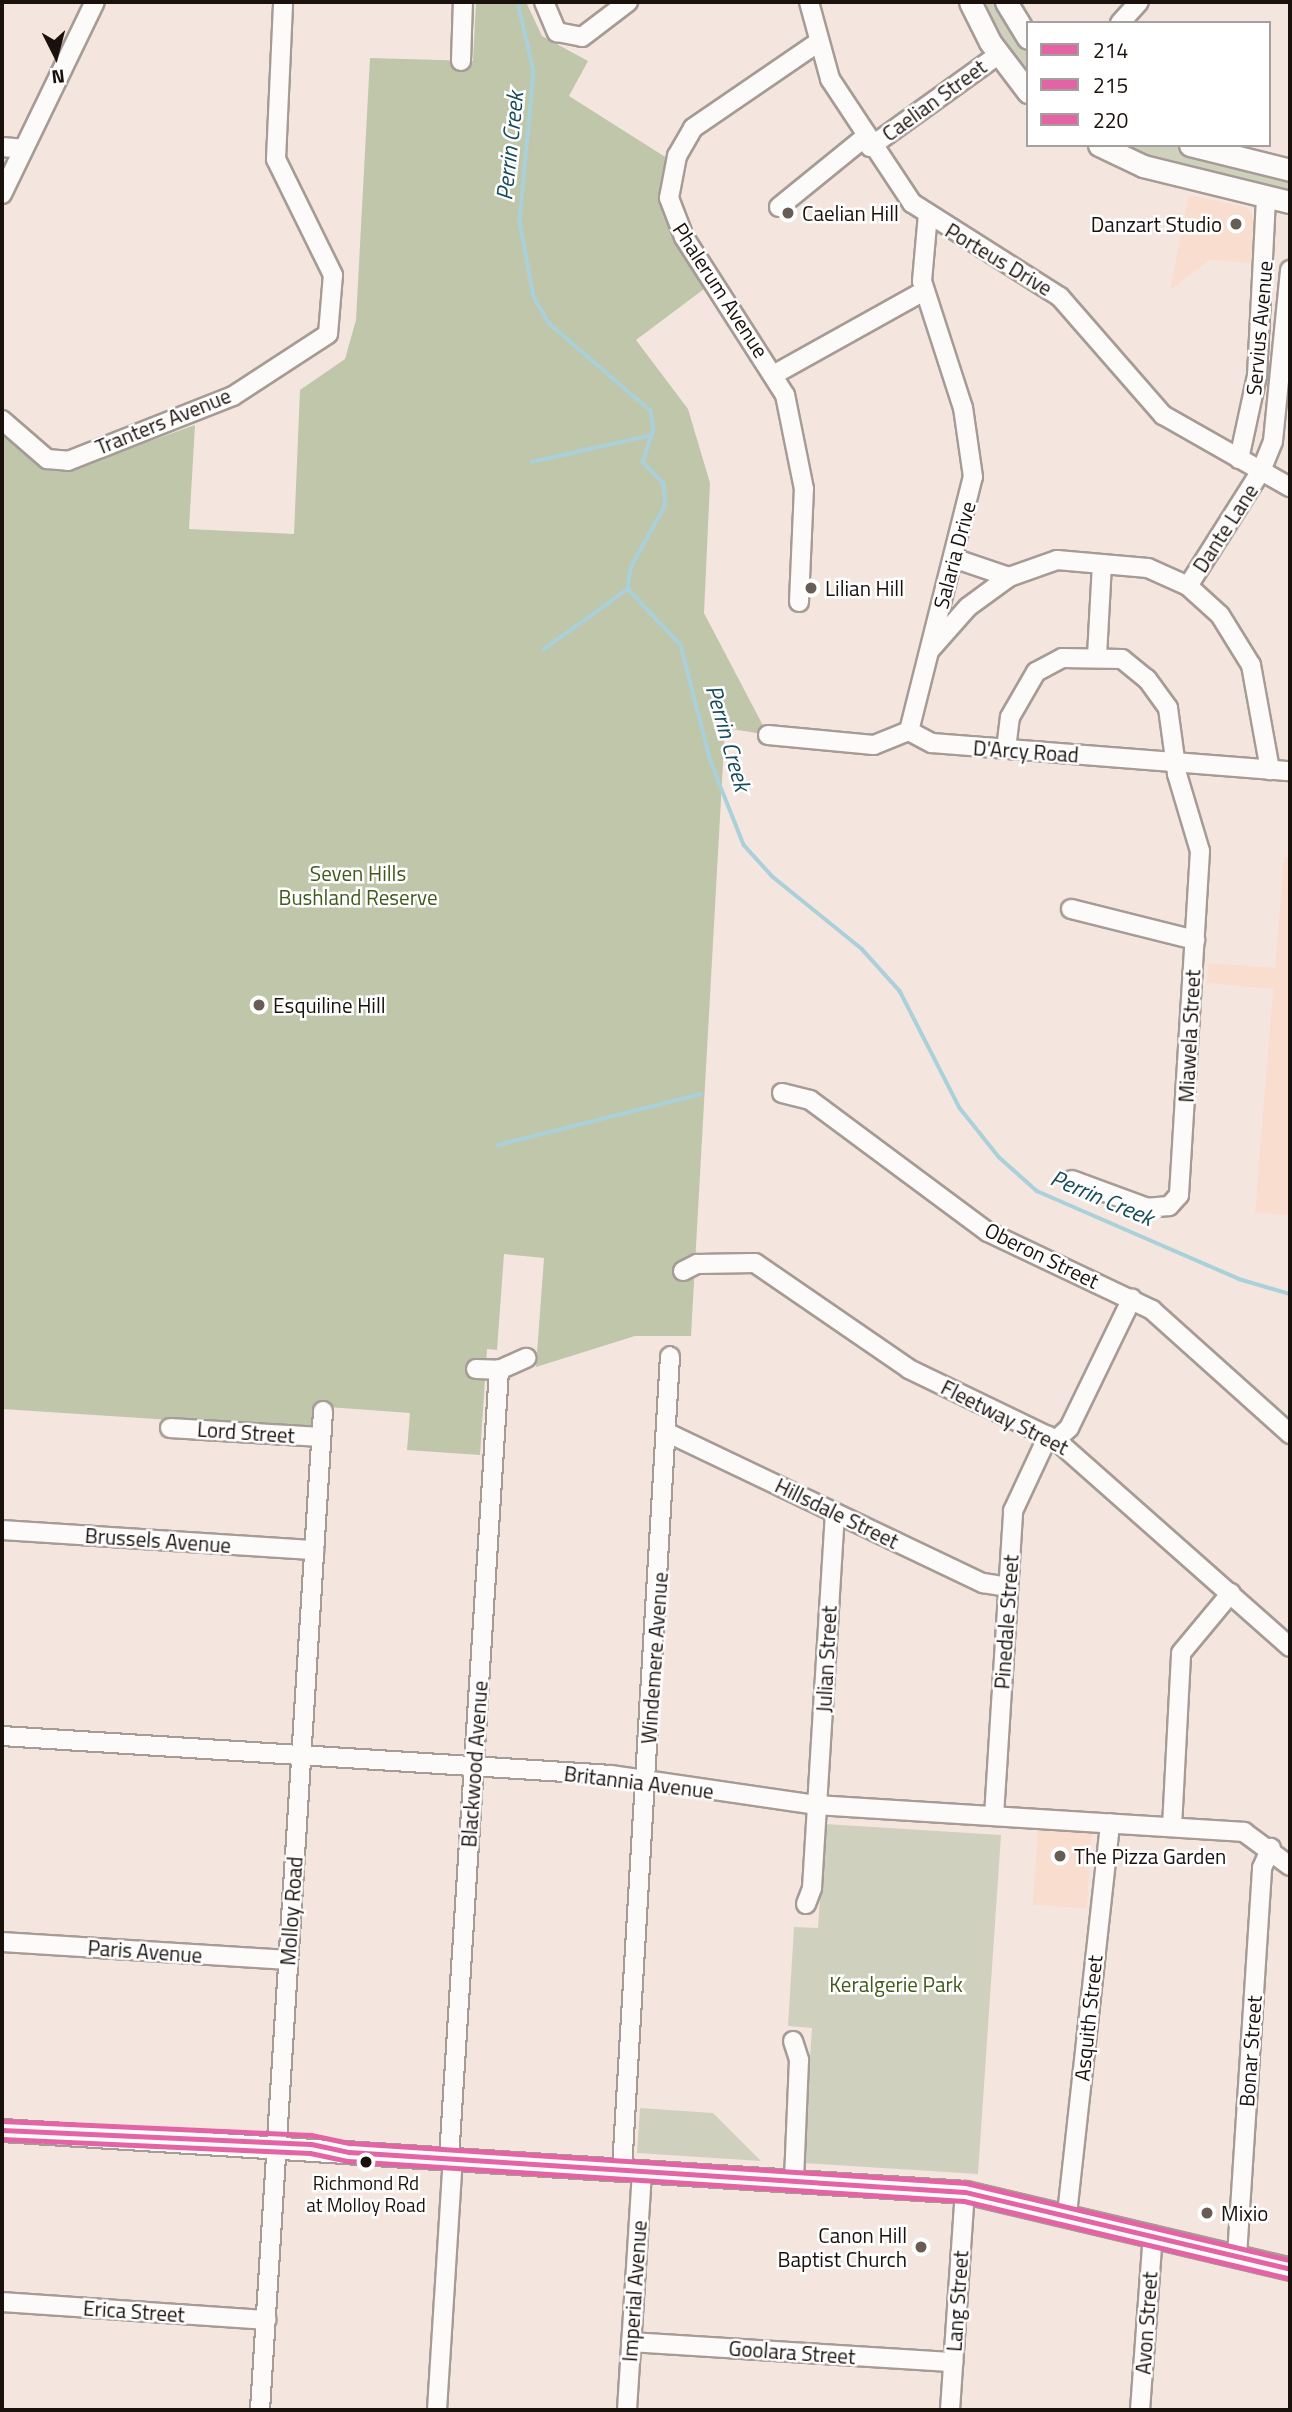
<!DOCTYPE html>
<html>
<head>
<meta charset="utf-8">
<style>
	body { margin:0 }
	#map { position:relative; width:1292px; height:2412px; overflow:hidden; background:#f4e6de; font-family:"Titillium Web",sans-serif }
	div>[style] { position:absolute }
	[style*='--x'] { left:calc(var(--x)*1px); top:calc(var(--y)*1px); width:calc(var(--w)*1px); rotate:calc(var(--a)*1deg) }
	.built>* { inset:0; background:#f9ddcf; transform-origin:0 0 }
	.green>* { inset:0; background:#cfd1be }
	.forest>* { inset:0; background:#c0c6aa }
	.stream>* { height:3.5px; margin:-1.75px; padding:0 1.75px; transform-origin:1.75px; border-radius:1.75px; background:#aad0da }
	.roads { filter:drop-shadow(2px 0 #a69b95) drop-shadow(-2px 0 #a69b95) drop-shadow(0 2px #a69b95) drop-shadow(0 -2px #a69b95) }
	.minor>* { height:18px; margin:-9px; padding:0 9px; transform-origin:9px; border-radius:9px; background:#fdfbfa }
	.major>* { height:21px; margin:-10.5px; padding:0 10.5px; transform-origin:10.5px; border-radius:10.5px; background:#fdfbfa }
	.bus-1>* { height:5px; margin:-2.5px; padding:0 2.5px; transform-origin:2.5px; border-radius:2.5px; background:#e463a4 }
	.bus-2>* { height:5px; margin:-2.5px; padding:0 2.5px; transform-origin:2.5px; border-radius:2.5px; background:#e463a4 }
	.bus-3>* { height:5px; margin:-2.5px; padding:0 2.5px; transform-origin:2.5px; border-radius:2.5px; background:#e463a4 }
	.dots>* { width:19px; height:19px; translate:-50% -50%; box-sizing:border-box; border:4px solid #fff; border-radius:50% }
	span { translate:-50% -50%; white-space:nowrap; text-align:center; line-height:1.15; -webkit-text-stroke:5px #fff; paint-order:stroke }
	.bus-label { font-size:19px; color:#1b110c }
	.street-label { font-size:21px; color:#1b110c }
	.poi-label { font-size:21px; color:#1b110c }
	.left { translate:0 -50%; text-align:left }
	.right { translate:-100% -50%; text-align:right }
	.park-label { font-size:21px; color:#3f5a1a }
	.water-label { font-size:23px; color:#164b58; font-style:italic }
	.frame { position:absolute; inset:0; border:4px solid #1b110c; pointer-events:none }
	.legend { position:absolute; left:1026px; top:21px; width:245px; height:126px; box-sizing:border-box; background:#fff; border:2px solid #a4a09e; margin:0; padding:9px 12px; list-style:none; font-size:21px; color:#1b110c }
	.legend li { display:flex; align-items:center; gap:14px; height:35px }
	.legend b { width:35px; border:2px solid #a4a09e }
	.north { position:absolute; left:21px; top:21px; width:70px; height:70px; -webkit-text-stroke:5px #fff; paint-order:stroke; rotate:174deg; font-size:19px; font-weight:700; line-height:28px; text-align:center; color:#1b110c }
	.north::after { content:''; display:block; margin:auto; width:24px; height:32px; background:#1b110c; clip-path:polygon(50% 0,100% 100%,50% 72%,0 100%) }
</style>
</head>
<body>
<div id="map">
	<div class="built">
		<i style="clip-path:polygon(1189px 195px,1248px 208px,1254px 218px,1252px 263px,1210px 260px,1170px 290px)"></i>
		<i style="clip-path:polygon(1284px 857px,1290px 857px,1290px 1215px,1255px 1213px,1273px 989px,1207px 983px,1208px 963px,1275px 968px)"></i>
		<i style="left:1038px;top:1829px;width:54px;height:76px;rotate:4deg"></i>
	</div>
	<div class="green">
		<i style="clip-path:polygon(975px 2px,1002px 2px,1028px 45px,1028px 87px)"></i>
		<i style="clip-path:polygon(1105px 145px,1177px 145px,1290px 174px,1290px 199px)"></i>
		<i style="clip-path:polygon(825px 1824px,1001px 1835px,978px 2174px,803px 2163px,812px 2028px,788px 2026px,794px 1927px,818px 1928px)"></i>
		<i style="clip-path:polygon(640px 2108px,713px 2113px,761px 2161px,637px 2153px)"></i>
	</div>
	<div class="forest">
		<i style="clip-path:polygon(476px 2px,526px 2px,542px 36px,588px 61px,569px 96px,670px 160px,666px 219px,712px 283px,636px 340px,688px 409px,710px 483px,704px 613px,768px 735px,725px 728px,691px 1336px,635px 1336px,536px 1367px,544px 1258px,504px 1254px,497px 1350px,487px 1349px,480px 1455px,407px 1450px,410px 1413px,314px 1406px,312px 1429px,2px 1409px,2px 435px,44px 470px,66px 471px,195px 425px,189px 529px,294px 534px,300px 390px,345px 359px,356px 320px,370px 58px,473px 61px)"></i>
	</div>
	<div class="stream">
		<i style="--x:518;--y:2;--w:72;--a:77.1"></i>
		<i style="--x:534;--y:72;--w:150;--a:95.4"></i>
		<i style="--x:520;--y:221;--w:77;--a:79.6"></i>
		<i style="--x:534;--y:297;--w:30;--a:60"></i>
		<i style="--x:549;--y:323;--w:135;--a:40.8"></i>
		<i style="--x:651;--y:411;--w:19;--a:81"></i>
		<i style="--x:654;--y:430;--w:34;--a:109"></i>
		<i style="--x:643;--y:462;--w:30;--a:46"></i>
		<i style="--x:664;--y:484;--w:21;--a:85"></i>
		<i style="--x:666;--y:505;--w:72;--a:119.1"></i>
		<i style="--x:631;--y:568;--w:21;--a:98"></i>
		<i style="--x:628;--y:589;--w:77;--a:46.6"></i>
		<i style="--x:681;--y:645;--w:121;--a:75.6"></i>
		<i style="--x:711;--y:762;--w:89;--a:68.3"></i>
		<i style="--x:744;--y:845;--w:42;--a:47.9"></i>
		<i style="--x:772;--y:876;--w:116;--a:39"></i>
		<i style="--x:862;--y:949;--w:57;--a:47.9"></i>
		<i style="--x:900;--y:991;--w:131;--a:62.9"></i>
		<i style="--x:960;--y:1108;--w:63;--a:51.5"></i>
		<i style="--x:999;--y:1157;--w:51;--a:41.8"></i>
		<i style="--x:1037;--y:1191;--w:220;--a:23.5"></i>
		<i style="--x:1239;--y:1279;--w:53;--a:16.4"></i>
		<i style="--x:532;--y:462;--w:123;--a:-12.7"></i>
		<i style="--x:543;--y:650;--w:105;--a:-35.7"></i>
		<i style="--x:498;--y:1145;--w:209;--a:-14.1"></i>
	</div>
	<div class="roads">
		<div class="minor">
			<i style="--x:544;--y:2;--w:33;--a:67"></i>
			<i style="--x:557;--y:32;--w:25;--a:11"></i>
			<i style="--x:582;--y:37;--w:58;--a:-37.3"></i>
			<i style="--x:809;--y:2;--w:80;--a:74.7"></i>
			<i style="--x:830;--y:79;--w:149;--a:56.5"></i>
			<i style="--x:912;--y:203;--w:175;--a:32.4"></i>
			<i style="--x:1060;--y:297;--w:157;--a:48.9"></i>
			<i style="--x:1163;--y:415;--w:146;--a:29.6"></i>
			<i style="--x:1120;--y:23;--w:28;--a:-48"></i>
			<i style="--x:461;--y:61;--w:59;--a:-88.1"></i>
			<i style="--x:2;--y:147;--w:21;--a:5"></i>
			<i style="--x:870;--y:147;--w:158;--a:-35.7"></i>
			<i style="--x:2;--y:194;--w:213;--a:-64.2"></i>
			<i style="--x:779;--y:207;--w:109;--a:-39.1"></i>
			<i style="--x:775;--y:374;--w:171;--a:-29.1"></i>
			<i style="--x:2;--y:420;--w:60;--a:40.9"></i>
			<i style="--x:47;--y:459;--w:21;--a:5"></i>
			<i style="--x:68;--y:461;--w:177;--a:-21.5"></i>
			<i style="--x:233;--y:396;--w:113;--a:-33.1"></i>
			<i style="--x:328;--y:334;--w:59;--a:-85.2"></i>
			<i style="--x:333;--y:275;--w:129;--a:-116.2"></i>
			<i style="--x:276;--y:159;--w:157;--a:-87.4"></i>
			<i style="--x:1239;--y:459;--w:85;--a:-77.8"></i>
			<i style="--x:1257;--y:376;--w:180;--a:-87.1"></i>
			<i style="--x:956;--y:559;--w:56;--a:18.8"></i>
			<i style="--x:1009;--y:577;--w:51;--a:-19.5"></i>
			<i style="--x:1057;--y:560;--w:91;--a:5"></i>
			<i style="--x:1148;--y:568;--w:44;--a:24.2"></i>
			<i style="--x:1188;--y:586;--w:43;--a:42.2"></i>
			<i style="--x:1220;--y:615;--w:59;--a:58.2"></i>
			<i style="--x:1251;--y:665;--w:107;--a:79.7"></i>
			<i style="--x:1188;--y:586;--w:136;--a:-57.6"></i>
			<i style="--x:1261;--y:471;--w:32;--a:-68"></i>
			<i style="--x:1273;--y:441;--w:172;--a:-84.3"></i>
			<i style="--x:799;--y:602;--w:113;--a:-87.5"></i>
			<i style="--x:804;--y:489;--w:96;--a:-101.4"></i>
			<i style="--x:785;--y:395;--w:188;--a:-122.6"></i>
			<i style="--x:684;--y:237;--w:42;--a:-111"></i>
			<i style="--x:669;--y:198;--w:43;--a:-79.2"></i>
			<i style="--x:677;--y:156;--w:32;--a:-60"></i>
			<i style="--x:693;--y:128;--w:150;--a:-34.4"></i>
			<i style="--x:930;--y:650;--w:57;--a:-48.5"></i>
			<i style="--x:968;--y:607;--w:51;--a:-36.2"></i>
			<i style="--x:1097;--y:656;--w:92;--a:-86.9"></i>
			<i style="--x:909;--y:731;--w:262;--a:-75.9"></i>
			<i style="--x:973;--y:477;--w:70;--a:-98.2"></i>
			<i style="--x:963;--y:408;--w:133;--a:-107.9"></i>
			<i style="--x:922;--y:281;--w:67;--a:-84.9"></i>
			<i style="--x:909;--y:731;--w:26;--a:28"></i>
			<i style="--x:932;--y:743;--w:359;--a:4.5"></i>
			<i style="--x:768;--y:735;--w:106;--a:5.4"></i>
			<i style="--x:874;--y:745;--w:38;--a:-22"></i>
			<i style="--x:1006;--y:749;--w:32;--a:-83"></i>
			<i style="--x:1010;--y:717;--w:52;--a:-60"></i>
			<i style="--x:1036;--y:672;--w:30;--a:-28"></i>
			<i style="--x:1062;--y:658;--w:60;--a:1"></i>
			<i style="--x:1122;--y:659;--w:32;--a:39"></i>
			<i style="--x:1147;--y:679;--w:36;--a:54"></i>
			<i style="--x:1168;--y:708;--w:67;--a:82.2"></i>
			<i style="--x:1177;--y:774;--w:80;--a:73.4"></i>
			<i style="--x:1200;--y:851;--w:345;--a:93.5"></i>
			<i style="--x:1179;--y:1195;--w:15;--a:132"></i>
			<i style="--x:1169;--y:1206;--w:21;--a:175"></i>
			<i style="--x:1148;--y:1208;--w:81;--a:-159.8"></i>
			<i style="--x:1071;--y:909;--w:128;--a:14"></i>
			<i style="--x:782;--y:1093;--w:29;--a:14"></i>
			<i style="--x:810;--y:1100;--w:222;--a:36.6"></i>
			<i style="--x:988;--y:1232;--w:182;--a:25.4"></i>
			<i style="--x:1152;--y:1310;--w:186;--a:41.9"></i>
			<i style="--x:683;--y:1271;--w:16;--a:-27"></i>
			<i style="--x:697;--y:1264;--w:58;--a:-1"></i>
			<i style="--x:755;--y:1263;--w:187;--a:34.5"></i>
			<i style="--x:909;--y:1369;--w:163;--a:25.8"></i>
			<i style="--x:1056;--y:1440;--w:312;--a:41.5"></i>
			<i style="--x:476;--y:1369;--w:23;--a:2"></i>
			<i style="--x:499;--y:1370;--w:30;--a:-24"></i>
			<i style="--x:170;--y:1428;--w:151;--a:3.4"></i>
			<i style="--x:668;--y:1433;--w:349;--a:25.5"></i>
			<i style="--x:983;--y:1583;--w:24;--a:9"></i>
			<i style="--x:1056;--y:1440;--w:18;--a:-43"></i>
			<i style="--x:1069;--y:1428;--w:144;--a:-64.1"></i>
			<i style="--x:2;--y:1530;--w:313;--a:3.7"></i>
			<i style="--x:2;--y:1736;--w:610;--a:3.66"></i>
			<i style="--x:611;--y:1775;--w:208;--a:8.3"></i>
			<i style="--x:817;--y:1805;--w:428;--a:3.6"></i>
			<i style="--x:1244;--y:1832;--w:57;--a:36.5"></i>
			<i style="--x:994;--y:1816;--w:306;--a:-86.4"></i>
			<i style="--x:1013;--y:1511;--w:83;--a:-65"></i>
			<i style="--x:1172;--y:1827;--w:174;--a:-87"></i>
			<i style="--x:1181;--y:1653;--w:78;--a:-50.2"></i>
			<i style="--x:806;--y:1904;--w:17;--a:-69"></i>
			<i style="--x:812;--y:1888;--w:376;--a:-86.5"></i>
			<i style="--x:2;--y:1942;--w:286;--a:3.6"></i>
			<i style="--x:793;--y:2041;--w:20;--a:72"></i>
			<i style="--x:799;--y:2060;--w:120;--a:92.4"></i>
			<i style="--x:449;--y:2158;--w:790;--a:-86.37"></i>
			<i style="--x:622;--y:2169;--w:814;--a:-86.62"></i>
			<i style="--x:1067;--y:2214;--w:393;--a:-83.7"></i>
			<i style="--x:1237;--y:2256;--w:389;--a:-86.3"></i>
			<i style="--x:1262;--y:1868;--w:22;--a:-66"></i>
			<i style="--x:2;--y:2302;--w:265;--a:3.9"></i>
			<i style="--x:631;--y:2342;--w:323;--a:3.6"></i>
			<i style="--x:260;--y:2410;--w:1001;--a:-86.39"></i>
			<i style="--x:437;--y:2410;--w:252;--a:-86.4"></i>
			<i style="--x:627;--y:2410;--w:239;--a:-86.4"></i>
			<i style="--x:950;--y:2410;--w:219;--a:-86.1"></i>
			<i style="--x:1140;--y:2410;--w:175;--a:-85.8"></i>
		</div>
		<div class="major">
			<i style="--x:970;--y:2;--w:45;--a:63.4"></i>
			<i style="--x:990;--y:42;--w:63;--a:52.8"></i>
			<i style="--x:1006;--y:2;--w:42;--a:58.6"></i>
			<i style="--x:1099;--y:145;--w:49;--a:25.5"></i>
			<i style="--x:1143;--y:166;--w:151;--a:13.8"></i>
			<i style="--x:1190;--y:145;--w:103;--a:14"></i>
			<i style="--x:2;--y:2130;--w:965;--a:3.68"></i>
			<i style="--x:965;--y:2192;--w:334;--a:13.3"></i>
		</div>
	</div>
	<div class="bus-1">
		<i style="--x:2;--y:2130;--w:309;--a:2.6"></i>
		<i style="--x:311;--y:2144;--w:39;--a:12"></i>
		<i style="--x:349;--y:2152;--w:617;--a:3.72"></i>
		<i style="--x:965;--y:2192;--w:334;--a:13.3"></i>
	</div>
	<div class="bus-2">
		<i style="--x:2;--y:2139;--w:308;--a:2.6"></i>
		<i style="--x:310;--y:2153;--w:39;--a:12"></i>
		<i style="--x:348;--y:2161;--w:617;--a:3.72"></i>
		<i style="--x:964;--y:2201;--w:333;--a:13.4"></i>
	</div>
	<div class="bus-3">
		<i style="--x:2;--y:2121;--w:309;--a:2.6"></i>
		<i style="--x:311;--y:2135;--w:40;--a:12"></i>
		<i style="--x:350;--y:2143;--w:617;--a:3.72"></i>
		<i style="--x:966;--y:2183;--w:333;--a:13.4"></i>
	</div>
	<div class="dots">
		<i style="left:788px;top:213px;background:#675c56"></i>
		<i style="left:1236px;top:224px;background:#675c56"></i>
		<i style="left:811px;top:588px;background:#675c56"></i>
		<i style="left:259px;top:1005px;background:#675c56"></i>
		<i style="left:1060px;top:1856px;background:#675c56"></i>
		<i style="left:366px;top:2162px;background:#1b110c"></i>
		<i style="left:1207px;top:2213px;background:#675c56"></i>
		<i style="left:921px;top:2247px;background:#675c56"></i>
	</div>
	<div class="bus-label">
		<span style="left:366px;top:2194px">Richmond Rd<br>at Molloy Road</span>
	</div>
	<div class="street-label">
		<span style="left:934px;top:100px;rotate:-36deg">Caelian Street</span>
		<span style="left:999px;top:259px;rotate:31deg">Porteus Drive</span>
		<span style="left:721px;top:290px;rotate:57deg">Phalerum Avenue</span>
		<span style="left:1259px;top:328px;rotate:-85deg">Servius Avenue</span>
		<span style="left:163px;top:421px;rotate:-22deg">Tranters Avenue</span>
		<span style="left:1225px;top:528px;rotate:-57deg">Dante Lane</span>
		<span style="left:954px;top:555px;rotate:-75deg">Salaria Drive</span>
		<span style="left:1026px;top:751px;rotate:4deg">D'Arcy Road</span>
		<span style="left:1189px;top:1036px;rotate:-87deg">Miawela Street</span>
		<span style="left:1042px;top:1255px;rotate:26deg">Oberon Street</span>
		<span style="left:1005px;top:1417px;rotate:27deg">Fleetway Street</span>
		<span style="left:246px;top:1432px;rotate:4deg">Lord Street</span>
		<span style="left:837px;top:1513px;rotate:26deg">Hillsdale Street</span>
		<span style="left:158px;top:1540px;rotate:4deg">Brussels Avenue</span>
		<span style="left:1006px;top:1622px;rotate:-86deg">Pinedale Street</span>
		<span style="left:654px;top:1658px;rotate:-86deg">Windemere Avenue</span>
		<span style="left:826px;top:1659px;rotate:-87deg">Julian Street</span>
		<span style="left:474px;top:1764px;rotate:-86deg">Blackwood Avenue</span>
		<span style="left:639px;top:1782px;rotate:7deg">Britannia Avenue</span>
		<span style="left:291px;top:1911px;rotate:-86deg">Molloy Road</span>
		<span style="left:145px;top:1951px;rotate:4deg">Paris Avenue</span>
		<span style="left:1088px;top:2018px;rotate:-84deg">Asquith Street</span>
		<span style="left:1250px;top:2051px;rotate:-86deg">Bonar Street</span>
		<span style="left:634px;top:2291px;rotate:-86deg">Imperial Avenue</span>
		<span style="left:957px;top:2301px;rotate:-86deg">Lang Street</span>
		<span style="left:134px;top:2311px;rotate:4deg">Erica Street</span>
		<span style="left:1146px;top:2323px;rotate:-86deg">Avon Street</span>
		<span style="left:792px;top:2352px;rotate:4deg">Goolara Street</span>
	</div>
	<div class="poi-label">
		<span class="left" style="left:802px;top:213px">Caelian Hill</span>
		<span class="right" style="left:1222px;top:224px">Danzart Studio</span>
		<span class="left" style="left:825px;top:588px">Lilian Hill</span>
		<span class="left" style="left:273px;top:1005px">Esquiline Hill</span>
		<span class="left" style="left:1074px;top:1856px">The Pizza Garden</span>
		<span class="left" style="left:1221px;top:2213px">Mixio</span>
		<span class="right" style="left:907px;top:2247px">Canon Hill<br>Baptist Church</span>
	</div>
	<div class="park-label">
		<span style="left:358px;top:885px">Seven Hills<br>Bushland Reserve</span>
		<span style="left:896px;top:1984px">Keralgerie Park</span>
	</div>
	<div class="water-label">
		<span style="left:510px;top:146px;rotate:-84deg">Perrin Creek</span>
		<span style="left:728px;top:738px;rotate:74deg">Perrin Creek</span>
		<span style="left:1102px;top:1198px;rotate:23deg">Perrin Creek</span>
	</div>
	<div class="frame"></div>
	<ul class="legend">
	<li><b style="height:9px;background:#e463a4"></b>214</li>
	<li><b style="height:9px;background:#e463a4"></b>215</li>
	<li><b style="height:9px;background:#e463a4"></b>220</li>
	</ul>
	<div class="north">N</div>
</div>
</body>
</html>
